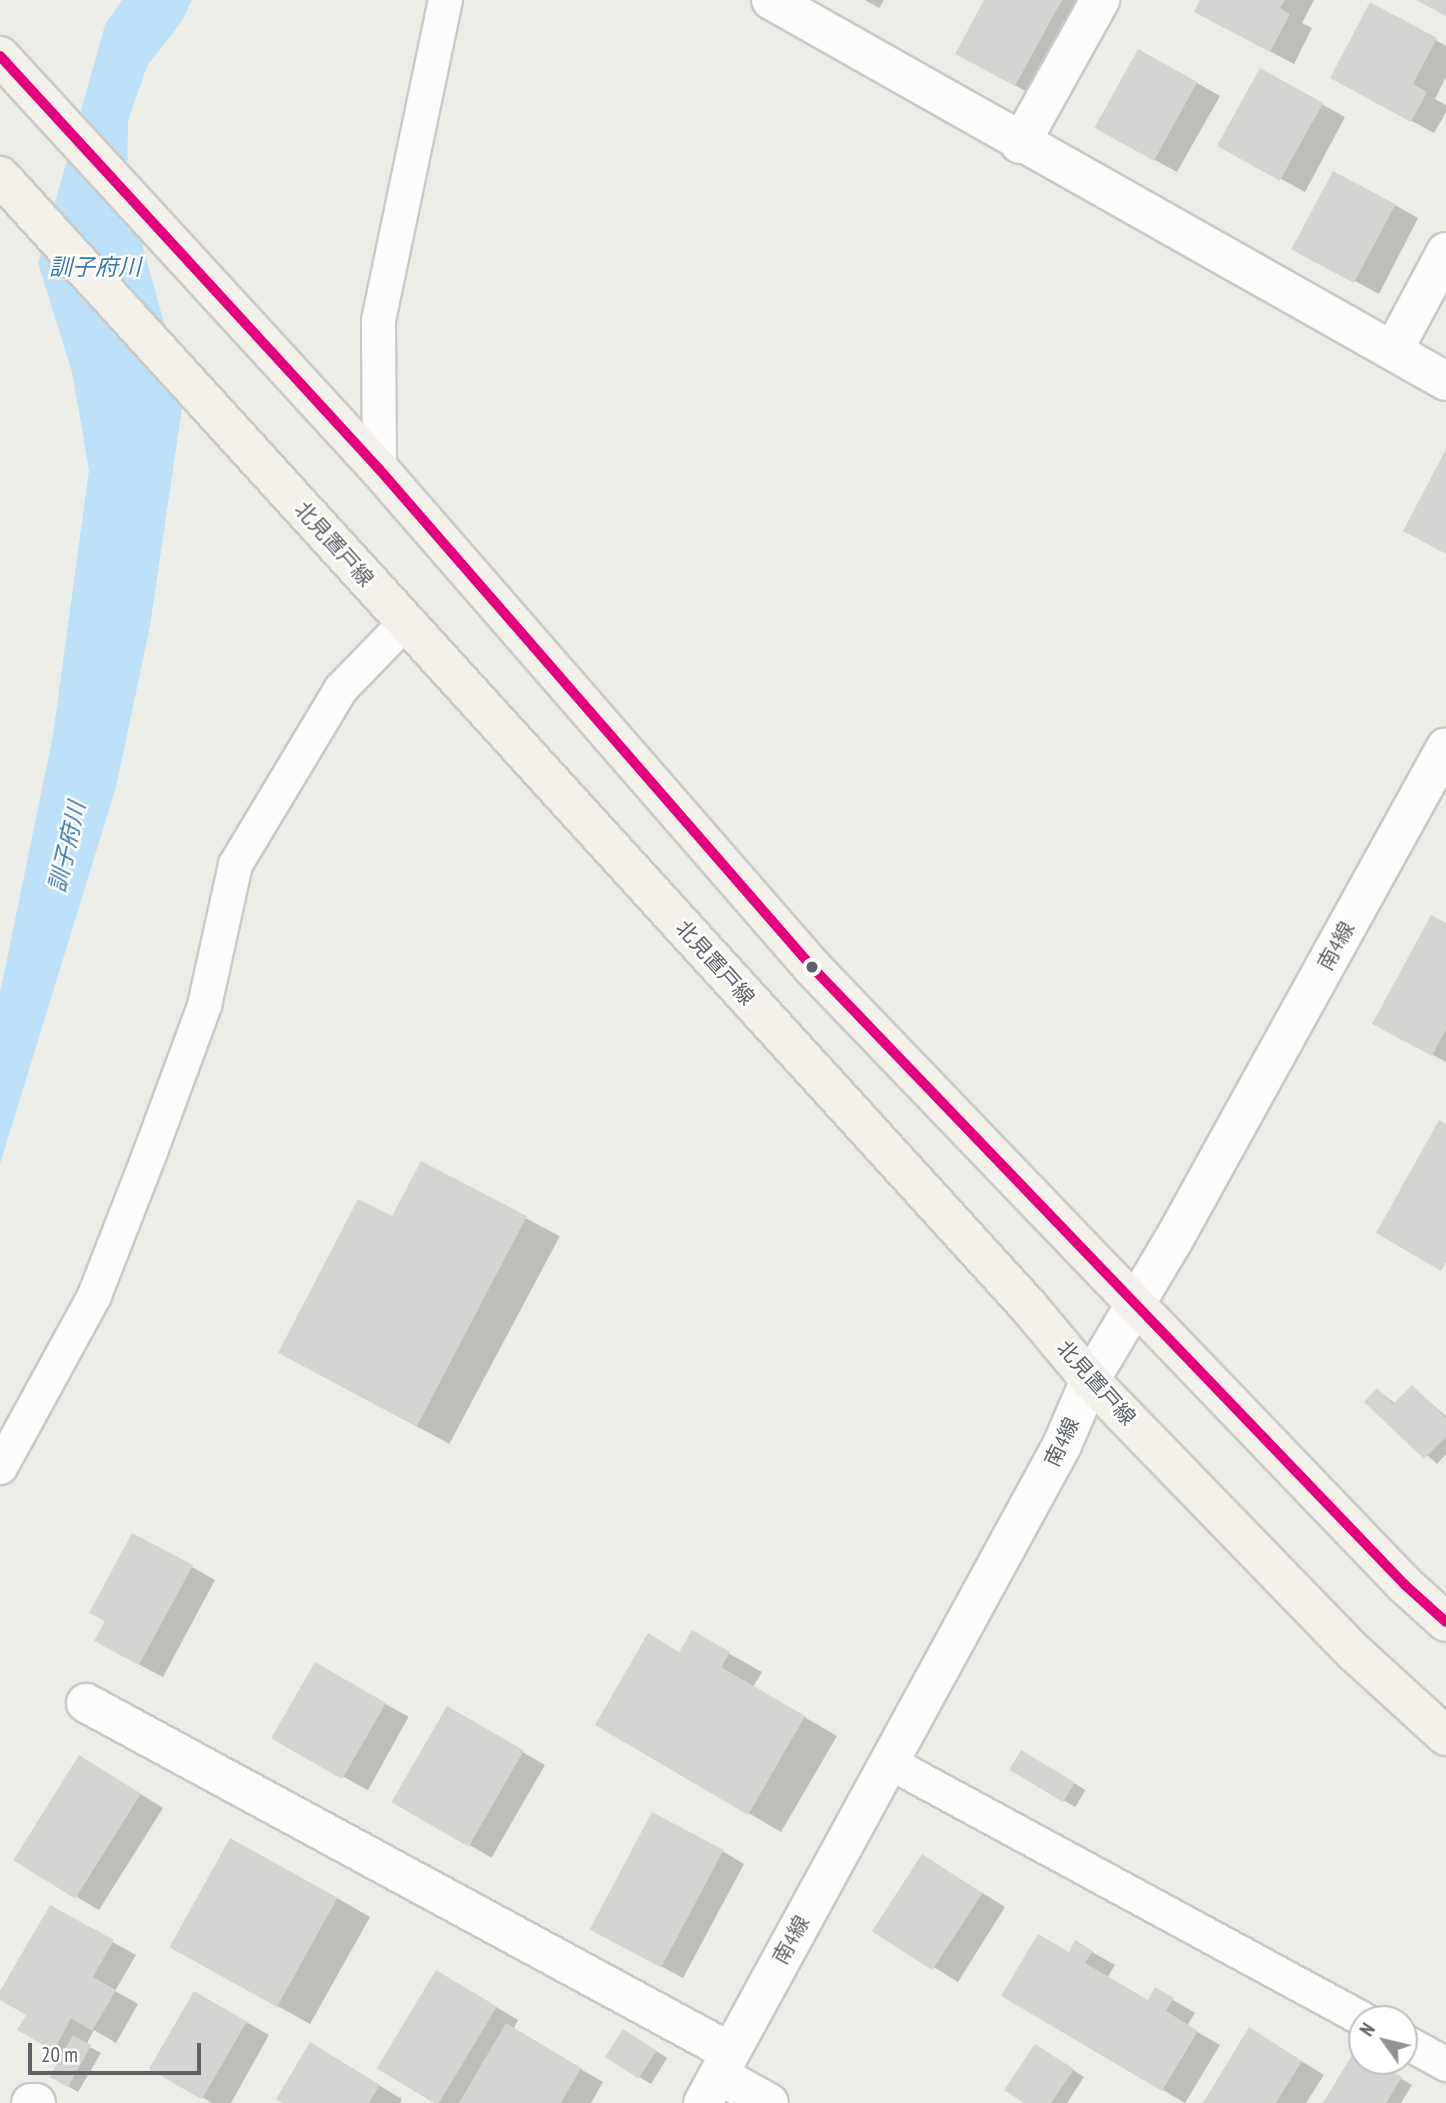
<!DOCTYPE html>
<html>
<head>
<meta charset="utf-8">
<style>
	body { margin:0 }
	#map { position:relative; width:1446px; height:2103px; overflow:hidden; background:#edede8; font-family:"PT Sans Narrow","Noto Sans JP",sans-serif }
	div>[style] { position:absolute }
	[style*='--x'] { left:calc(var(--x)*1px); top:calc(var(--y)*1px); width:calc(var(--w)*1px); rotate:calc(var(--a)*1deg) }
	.water>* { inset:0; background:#bce1f8 }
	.shadow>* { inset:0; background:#0003; transform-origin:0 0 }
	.building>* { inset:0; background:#d5d4d2; transform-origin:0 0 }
	.roads { filter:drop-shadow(2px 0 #cacac9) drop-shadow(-2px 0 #cacac9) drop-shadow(0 2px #cacac9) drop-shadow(0 -2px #cacac9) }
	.service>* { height:33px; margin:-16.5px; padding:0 16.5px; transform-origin:16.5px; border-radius:16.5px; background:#fcfcfc }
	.minor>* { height:38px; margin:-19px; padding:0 19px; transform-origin:19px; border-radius:19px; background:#fcfcfc }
	.primary>* { height:38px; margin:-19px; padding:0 19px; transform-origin:19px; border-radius:19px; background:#f3f1e9 }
	.bus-1>* { height:10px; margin:-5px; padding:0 5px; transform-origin:5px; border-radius:5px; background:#e5007d }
	.dots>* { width:19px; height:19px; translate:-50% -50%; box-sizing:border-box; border:4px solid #fff; border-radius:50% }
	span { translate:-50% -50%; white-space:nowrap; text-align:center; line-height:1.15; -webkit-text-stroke:5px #fff; paint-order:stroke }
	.street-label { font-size:21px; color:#5d6267 }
	.water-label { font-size:23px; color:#3977af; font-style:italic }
	.north { position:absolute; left:1348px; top:2005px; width:70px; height:70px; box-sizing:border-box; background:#fff; border:2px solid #bec0c2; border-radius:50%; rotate:304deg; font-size:19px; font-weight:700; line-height:28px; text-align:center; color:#5d6267 }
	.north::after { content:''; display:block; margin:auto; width:24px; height:32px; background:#8f9394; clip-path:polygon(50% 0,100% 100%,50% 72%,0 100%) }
	.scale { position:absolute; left:28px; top:2043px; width:173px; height:32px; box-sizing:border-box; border:4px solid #5d6267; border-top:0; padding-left:9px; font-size:21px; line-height:24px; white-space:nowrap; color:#5d6267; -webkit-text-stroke:5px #fff; paint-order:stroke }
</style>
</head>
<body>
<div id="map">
	<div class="water">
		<i style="clip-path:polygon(122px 0,192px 0,182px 21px,147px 66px,128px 121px,127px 189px,184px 395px,150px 626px,116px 787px,0 1164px,0 993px,53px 735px,89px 470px,72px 372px,38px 263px,105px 25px)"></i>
	</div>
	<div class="shadow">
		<i style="clip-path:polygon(865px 0,884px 0,879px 8px)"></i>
		<i style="clip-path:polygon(986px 0,1076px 0,1088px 7px,1038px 98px,980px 66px)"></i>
		<i style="clip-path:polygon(1202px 0,1314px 0,1302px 23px,1312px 28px,1294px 64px,1219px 24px)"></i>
		<i style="clip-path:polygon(1371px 4px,1446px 46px,1446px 77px,1435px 99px,1446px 105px,1446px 112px,1434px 133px,1355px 90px)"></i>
		<i style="clip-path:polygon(1260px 70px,1345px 117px,1305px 192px,1243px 158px)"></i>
		<i style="clip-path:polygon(1197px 83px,1220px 96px,1177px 172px,1120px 141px)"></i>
		<i style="clip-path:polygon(1395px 205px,1418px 218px,1379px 294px,1316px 260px)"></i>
		<i style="clip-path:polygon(1446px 925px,1446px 1062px,1397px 1036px)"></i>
		<i style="left:422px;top:1163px;width:156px;height:235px;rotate:28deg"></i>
		<i style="clip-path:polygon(1412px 1387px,1446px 1416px,1446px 1454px,1437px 1464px,1367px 1402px,1377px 1390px,1396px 1404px)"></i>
		<i style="clip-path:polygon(192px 1567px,215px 1580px,163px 1677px,119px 1654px,107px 1621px)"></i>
		<i style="clip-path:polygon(692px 1633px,762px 1672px,753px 1687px,837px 1736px,781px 1832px,598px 1725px,680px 1654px)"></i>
		<i style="left:315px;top:1665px;width:107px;height:84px;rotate:29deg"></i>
		<i style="left:448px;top:1709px;width:112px;height:107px;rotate:30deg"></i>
		<i style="left:1022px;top:1752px;width:74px;height:20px;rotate:31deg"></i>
		<i style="clip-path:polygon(102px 1770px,163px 1808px,99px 1910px,77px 1897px)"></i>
		<i style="clip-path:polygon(722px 1851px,744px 1864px,683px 1978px,614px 1941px)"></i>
		<i style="clip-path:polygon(945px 1870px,1005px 1907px,958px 1982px,875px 1931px)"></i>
		<i style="clip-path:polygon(337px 1898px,370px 1917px,310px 2024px,204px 1965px)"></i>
		<i style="clip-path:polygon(50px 1907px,136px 1955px,115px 1991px,138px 2004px,116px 2043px,94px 2030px,86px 2045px,101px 2053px,78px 2092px,50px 2076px,63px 2054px,19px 2029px,28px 2014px,0 1998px)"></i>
		<i style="clip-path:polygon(1076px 1943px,1115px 1965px,1107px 1978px,1149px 2002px,1156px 1990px,1195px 2013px,1187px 2026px,1220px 2045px,1185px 2103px,1003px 1995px,1070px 1954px)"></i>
		<i style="clip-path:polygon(437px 1972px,518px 2020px,513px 2030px,603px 2082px,591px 2103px,439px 2103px,380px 2068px)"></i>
		<i style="clip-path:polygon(195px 1993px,269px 2035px,231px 2103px,212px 2103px,152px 2069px)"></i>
		<i style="clip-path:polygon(635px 2037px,667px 2058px,651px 2084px,607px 2057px)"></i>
		<i style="clip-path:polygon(1272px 2043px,1324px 2075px,1306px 2103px,1205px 2103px)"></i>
		<i style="clip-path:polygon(1046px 2052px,1084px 2077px,1067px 2103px,1028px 2103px)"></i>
		<i style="clip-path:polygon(1362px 2056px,1362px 2061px,1371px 2061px,1412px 2085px,1401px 2103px,1325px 2103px)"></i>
		<i style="clip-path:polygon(333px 2058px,402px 2099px,400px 2103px,285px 2103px)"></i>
	</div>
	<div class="building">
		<i style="clip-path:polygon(984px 0,1062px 0,1015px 86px,955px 54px)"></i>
		<i style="clip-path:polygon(1200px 0,1285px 0,1280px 8px,1290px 14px,1270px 52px,1194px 12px)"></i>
		<i style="clip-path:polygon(1416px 0,1446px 0,1446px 16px)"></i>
		<i style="clip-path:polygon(1370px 2px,1437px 38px,1413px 84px,1427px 92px,1411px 122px,1330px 78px)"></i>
		<i style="left:1138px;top:49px;width:68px;height:90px;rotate:29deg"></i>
		<i style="left:1260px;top:68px;width:72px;height:89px;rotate:29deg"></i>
		<i style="left:1333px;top:171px;width:71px;height:89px;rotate:28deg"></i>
		<i style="clip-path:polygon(1446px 449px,1446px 554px,1403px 531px)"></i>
		<i style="clip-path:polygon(1431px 915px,1446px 923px,1446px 1029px,1432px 1056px,1372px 1024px)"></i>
		<i style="clip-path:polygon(1439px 1120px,1446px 1124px,1446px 1262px,1441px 1271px,1376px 1233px)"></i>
		<i style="clip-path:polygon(421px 1161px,527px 1216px,417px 1426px,278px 1353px,358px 1199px,392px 1216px)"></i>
		<i style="clip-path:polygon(1412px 1385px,1446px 1418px,1446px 1437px,1424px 1459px,1364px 1402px,1377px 1388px,1393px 1404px)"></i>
		<i style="clip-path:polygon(132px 1533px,193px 1565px,139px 1665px,94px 1641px,105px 1621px,89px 1613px)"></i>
		<i style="clip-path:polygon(692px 1630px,730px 1652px,721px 1667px,805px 1716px,748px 1815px,595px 1725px,648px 1633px,679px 1652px)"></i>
		<i style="left:315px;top:1662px;width:82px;height:88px;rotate:30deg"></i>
		<i style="left:447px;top:1706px;width:89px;height:111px;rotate:30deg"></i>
		<i style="left:1021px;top:1750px;width:63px;height:23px;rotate:31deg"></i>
		<i style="left:79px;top:1755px;width:73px;height:124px;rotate:32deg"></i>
		<i style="left:652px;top:1812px;width:81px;height:133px;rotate:28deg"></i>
		<i style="left:230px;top:1838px;width:123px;height:125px;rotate:29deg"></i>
		<i style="left:922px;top:1854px;width:72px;height:92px;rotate:33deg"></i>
		<i style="clip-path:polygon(50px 1905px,114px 1940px,93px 1977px,116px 1990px,92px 2031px,71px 2018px,54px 2051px,17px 2030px,26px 2015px,0 2000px,0 1991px)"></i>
		<i style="clip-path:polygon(1038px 1934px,1069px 1952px,1075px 1940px,1093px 1951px,1085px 1963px,1148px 2000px,1155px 1987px,1174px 1998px,1166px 2011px,1198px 2031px,1162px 2091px,1001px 1996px)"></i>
		<i style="left:436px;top:1970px;width:71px;height:115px;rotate:31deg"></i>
		<i style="left:194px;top:1991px;width:61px;height:90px;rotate:30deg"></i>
		<i style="clip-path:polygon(506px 2023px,581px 2068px,561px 2103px,459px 2103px)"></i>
		<i style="clip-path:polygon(1249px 2027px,1302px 2061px,1276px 2103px,1203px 2103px)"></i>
		<i style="left:623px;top:2029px;width:40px;height:33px;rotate:33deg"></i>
		<i style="left:73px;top:2035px;width:21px;height:48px;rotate:29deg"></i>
		<i style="clip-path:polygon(310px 2042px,380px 2085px,369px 2103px,282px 2103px,276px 2099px)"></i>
		<i style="clip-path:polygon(1035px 2044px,1074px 2069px,1051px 2103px,1024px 2103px,1004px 2090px)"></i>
		<i style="clip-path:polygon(1355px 2050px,1362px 2054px,1362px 2061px,1374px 2061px,1402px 2077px,1386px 2103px,1323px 2103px)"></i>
	</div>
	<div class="roads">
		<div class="service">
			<i style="--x:379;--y:469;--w:149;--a:-90.4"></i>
			<i style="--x:378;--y:320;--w:327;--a:-78.2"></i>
			<i style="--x:0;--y:1467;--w:196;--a:-61.3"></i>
			<i style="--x:94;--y:1295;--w:151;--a:-68.7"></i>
			<i style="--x:149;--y:1154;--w:159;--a:-69.7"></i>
			<i style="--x:204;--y:1005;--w:144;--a:-77.6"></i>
			<i style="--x:235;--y:864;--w:204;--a:-59"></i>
			<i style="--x:340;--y:689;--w:93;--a:-45.9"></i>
			<i style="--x:889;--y:1762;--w:539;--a:28.47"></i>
			<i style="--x:1404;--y:2041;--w:48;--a:28.7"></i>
		</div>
		<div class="minor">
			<i style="--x:771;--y:0;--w:775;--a:29.44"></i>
			<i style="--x:1020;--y:144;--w:165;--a:-60.9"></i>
			<i style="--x:1394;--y:349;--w:110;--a:-61.8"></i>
			<i style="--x:86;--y:1703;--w:732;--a:28.45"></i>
			<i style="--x:719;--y:2075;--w:57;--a:29.2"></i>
			<i style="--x:31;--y:2103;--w:5;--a:0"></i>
			<i style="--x:703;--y:2103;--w:750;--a:-61.38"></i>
			<i style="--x:1062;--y:1445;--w:71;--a:-66.7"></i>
			<i style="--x:1090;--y:1380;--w:162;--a:-59.2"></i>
			<i style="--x:1173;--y:1241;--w:564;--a:-61.07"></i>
		</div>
		<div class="primary">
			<i style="--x:0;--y:56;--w:561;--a:47.46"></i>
			<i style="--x:379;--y:469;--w:660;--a:48.99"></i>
			<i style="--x:812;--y:967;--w:856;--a:46.18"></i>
			<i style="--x:1405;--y:1585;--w:55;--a:42.1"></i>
			<i style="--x:0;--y:176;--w:1529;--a:47.7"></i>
			<i style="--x:1029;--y:1307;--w:95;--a:50.1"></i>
			<i style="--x:1090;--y:1380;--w:380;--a:45.9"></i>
			<i style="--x:1355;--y:1653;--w:123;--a:42.4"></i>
		</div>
	</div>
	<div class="bus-1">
		<i style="--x:0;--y:56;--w:561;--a:47.46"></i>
		<i style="--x:379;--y:469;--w:660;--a:48.99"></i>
		<i style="--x:812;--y:967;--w:856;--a:46.18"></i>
		<i style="--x:1405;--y:1585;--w:55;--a:42.1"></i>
	</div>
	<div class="dots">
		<i style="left:812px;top:967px;background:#5d6267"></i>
	</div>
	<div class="street-label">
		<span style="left:334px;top:544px;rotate:48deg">北見置戸線</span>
		<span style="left:1336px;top:946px;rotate:-61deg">南4線</span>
		<span style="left:715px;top:963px;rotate:48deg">北見置戸線</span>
		<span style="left:1096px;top:1383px;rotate:48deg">北見置戸線</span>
		<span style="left:1062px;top:1442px;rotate:-64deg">南4線</span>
		<span style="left:791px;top:1940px;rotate:-61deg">南4線</span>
	</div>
	<div class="water-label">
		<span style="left:95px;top:267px">訓子府川</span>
		<span style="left:67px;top:847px;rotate:-77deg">訓子府川</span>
	</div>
	<div class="north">N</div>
	<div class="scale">20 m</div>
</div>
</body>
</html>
